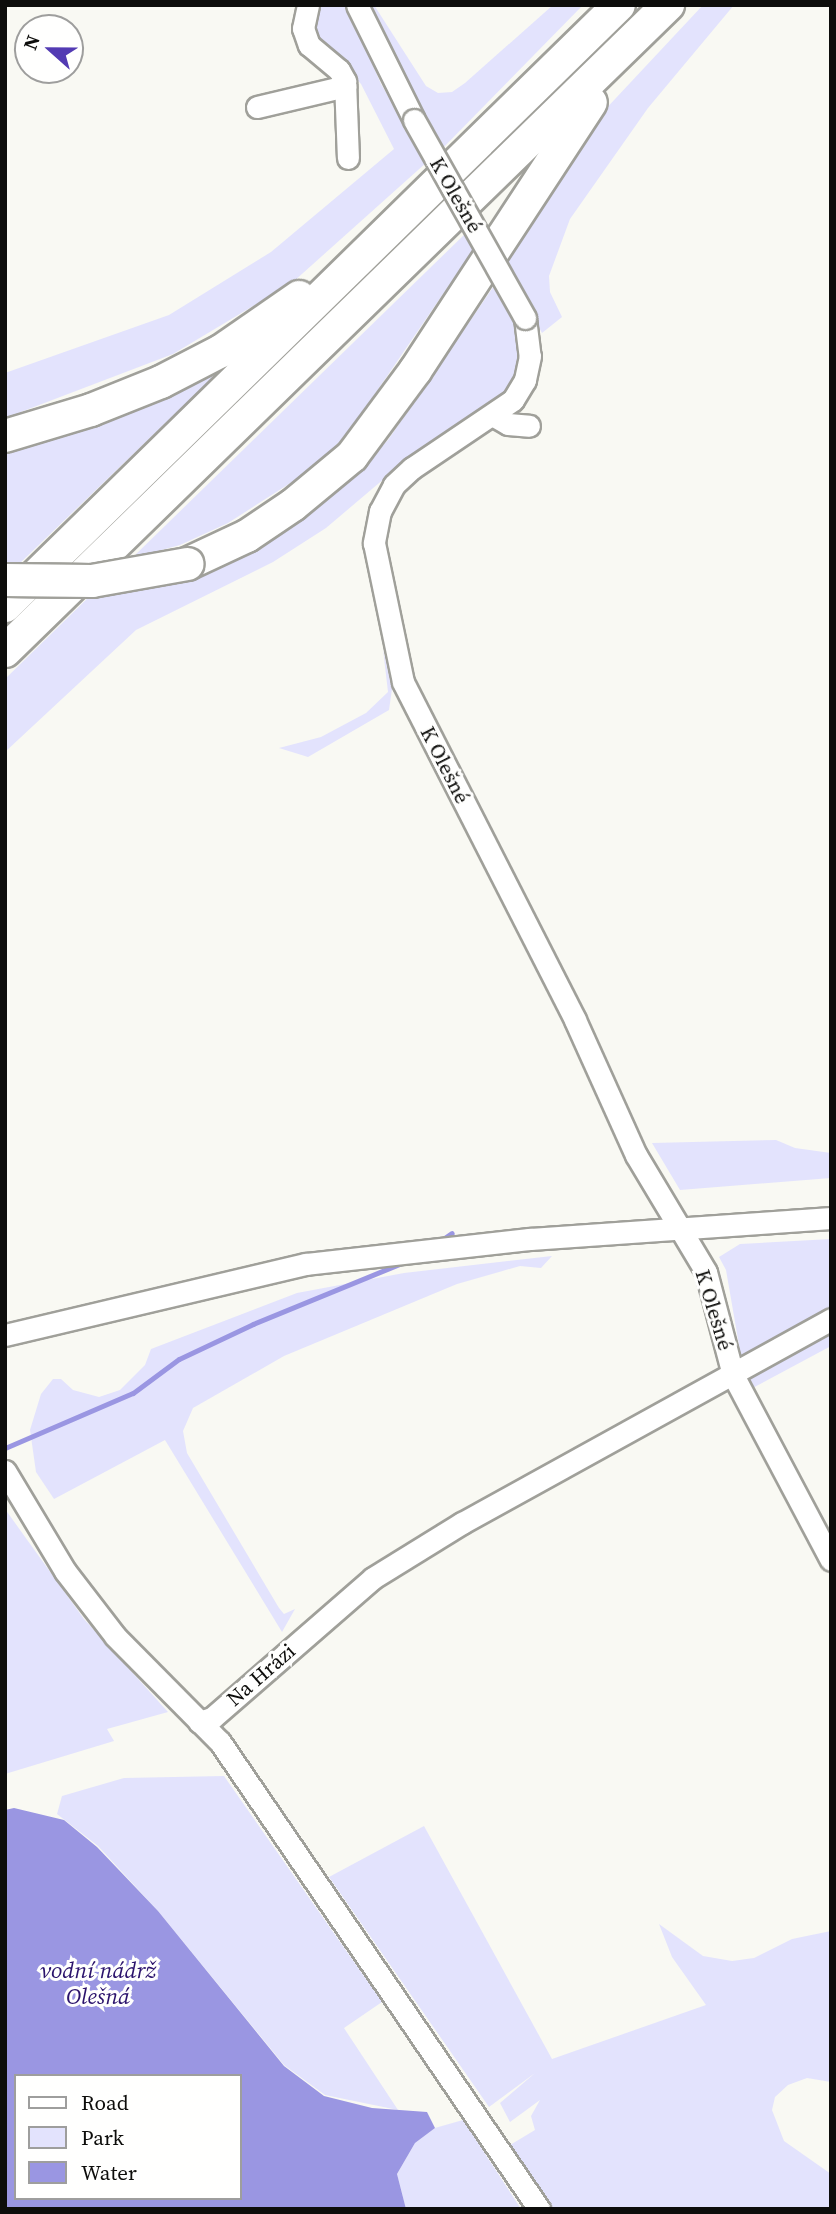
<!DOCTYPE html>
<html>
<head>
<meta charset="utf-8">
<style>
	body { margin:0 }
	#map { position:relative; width:836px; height:2214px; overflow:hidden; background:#f9f9f3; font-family:"Source Serif 4",serif }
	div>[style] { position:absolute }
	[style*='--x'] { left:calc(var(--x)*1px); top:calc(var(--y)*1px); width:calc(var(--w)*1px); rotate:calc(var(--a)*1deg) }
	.green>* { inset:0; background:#e3e3fd }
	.water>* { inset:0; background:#9a96e2 }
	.stream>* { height:5px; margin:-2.5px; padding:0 2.5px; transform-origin:2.5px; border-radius:2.5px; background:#9a96e2 }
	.roads { filter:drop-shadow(2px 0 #a0a09a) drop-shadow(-2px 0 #a0a09a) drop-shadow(0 2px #a0a09a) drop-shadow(0 -2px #a0a09a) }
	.minor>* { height:21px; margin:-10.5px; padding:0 10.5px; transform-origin:10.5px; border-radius:10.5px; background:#fff }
	.highway>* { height:32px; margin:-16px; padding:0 16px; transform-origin:16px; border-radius:16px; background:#fff }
	.bridges { filter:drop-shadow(2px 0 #a0a09a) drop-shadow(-2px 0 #a0a09a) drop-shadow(0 2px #a0a09a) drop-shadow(0 -2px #a0a09a) }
	.minor-bridge>* { height:21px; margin:-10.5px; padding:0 10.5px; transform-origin:10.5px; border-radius:10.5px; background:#fff }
	.highway-bridge>* { height:32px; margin:-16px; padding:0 16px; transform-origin:16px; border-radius:16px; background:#fff }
	span { translate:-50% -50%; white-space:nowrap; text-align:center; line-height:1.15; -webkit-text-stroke:6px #fffffe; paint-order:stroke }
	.street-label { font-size:21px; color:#0d0d0b }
	.water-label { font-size:23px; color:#2b136c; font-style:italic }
	.frame { position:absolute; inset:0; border:7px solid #0d0d0b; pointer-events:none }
	.legend { position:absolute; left:14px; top:2074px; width:228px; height:126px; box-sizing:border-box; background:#fffffe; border:2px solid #9e9e9d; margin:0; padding:9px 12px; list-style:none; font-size:21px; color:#0d0d0b }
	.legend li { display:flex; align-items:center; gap:14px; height:35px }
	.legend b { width:35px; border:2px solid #9e9e9d }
	.north { position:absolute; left:14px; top:14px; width:70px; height:70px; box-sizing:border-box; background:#fffffe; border:2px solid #9e9e9d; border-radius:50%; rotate:291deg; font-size:19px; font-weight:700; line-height:28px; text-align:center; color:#0d0d0b }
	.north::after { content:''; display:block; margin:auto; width:24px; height:32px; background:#533bb3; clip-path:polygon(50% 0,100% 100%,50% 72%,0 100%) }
</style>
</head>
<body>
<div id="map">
	<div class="green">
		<i style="clip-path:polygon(320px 5px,347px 5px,381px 84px,427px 162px,293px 282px,173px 354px,5px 418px,5px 373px,169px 315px,271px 252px,394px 149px,361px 84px,314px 32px,312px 21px)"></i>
		<i style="clip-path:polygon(363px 5px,374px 5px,426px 86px,438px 93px,452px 92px,465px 83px,553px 5px,583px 5px,440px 151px)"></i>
		<i style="clip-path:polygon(703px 5px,734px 5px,648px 108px,570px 219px,549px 276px,550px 292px,562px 317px,542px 333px,503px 259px,601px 114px)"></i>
		<i style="clip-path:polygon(467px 232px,475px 247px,347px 435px,306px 473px,228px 523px,180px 545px,132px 558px)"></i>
		<i style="clip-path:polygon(496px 283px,516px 325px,521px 363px,511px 390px,385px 478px,326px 528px,273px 562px,136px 630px,5px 752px,5px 679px,92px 594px,257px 546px,337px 490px,388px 440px)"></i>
		<i style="clip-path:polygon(230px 361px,19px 564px,5px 562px,5px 452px,109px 421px)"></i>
		<i style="clip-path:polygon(383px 649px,392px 689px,389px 710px,308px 757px,279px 748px,321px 737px,366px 713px,388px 692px)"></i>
		<i style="clip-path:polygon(776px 1140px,795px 1148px,831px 1153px,831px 1178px,680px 1190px,652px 1143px)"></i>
		<i style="clip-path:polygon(831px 1239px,831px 1346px,747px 1391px,726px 1270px,719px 1257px,740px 1244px)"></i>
		<i style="clip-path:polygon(552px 1256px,541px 1268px,520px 1266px,457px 1284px,284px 1356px,193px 1408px,183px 1431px,187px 1453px,279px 1608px,284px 1614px,295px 1609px,282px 1632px,165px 1440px,54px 1499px,36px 1472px,30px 1430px,41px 1394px,53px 1379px,61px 1379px,73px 1390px,99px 1397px,120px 1390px,145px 1365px,151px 1349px,297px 1293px,404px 1273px)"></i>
		<i style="clip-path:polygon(5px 1509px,84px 1619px,168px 1712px,107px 1729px,114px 1741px,5px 1774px)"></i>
		<i style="clip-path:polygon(224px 1776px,382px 2002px,344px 2028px,398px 2110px,325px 2095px,284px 2065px,158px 1911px,98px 1846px,57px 1814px,62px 1796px,124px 1778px)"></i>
		<i style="clip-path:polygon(424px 1826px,552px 2059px,706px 2005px,672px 1957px,659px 1924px,703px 1956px,732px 1961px,754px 1958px,792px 1939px,831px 1931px,831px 2082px,807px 2078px,788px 2085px,775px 2097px,772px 2110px,784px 2141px,831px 2174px,831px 2209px,547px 2209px,505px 2148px,535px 2130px,531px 2116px,540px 2100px,510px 2122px,500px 2103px,535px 2073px,489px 2107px,329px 1877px)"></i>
		<i style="clip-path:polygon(463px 2120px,521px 2209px,406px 2209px,397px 2174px,415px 2143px,435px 2128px)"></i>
	</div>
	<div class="water">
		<i style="clip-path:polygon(evenodd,14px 1808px,64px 1820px,97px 1847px,158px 1911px,284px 2066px,324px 2096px,372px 2108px,427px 2112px,435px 2128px,415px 2143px,397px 2174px,406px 2209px,5px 2209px,5px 1810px,14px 1808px,16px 2076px,240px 2076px,240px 2198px,16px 2198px,16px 2076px)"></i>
	</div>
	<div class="stream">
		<i style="--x:440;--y:1241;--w:14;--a:-34"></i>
		<i style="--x:5;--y:1448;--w:139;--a:-23.3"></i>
		<i style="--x:133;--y:1393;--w:57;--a:-36.5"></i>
		<i style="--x:179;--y:1359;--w:82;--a:-25.3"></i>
		<i style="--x:253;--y:1324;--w:163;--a:-22.3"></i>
	</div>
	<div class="roads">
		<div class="minor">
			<i style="--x:308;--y:5;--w:24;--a:102"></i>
			<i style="--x:303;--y:28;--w:18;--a:71"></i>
			<i style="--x:309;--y:45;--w:39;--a:40"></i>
			<i style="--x:339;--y:70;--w:13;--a:61"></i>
			<i style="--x:345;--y:81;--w:77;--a:87.8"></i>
			<i style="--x:357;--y:5;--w:128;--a:63.6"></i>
			<i style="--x:257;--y:107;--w:91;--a:-13.3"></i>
			<i style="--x:525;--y:318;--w:38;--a:83"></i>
			<i style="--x:530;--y:356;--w:25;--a:102"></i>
			<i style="--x:525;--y:380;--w:23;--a:121"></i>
			<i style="--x:513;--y:400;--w:122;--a:146"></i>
			<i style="--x:412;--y:468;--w:25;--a:137"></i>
			<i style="--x:394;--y:485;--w:30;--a:118"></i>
			<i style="--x:380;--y:511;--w:33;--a:101"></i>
			<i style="--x:374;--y:543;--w:142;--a:78.2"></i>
			<i style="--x:403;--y:682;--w:379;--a:63"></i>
			<i style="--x:575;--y:1020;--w:148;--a:65.7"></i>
			<i style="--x:636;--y:1155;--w:136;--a:59.1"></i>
			<i style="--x:706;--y:1272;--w:106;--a:75.3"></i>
			<i style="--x:733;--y:1375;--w:209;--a:62.1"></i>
			<i style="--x:494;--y:416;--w:16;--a:30"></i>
			<i style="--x:508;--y:424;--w:21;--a:5"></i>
			<i style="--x:5;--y:1335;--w:309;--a:-13.3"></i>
			<i style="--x:306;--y:1264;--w:225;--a:-6.4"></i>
			<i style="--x:530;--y:1239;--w:302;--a:-4"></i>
			<i style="--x:5;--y:1471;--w:117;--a:59"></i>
			<i style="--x:65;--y:1571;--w:82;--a:52.4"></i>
			<i style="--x:115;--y:1636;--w:149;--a:45.3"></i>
			<i style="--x:220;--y:1742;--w:566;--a:55.66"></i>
			<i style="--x:199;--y:1722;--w:14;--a:-17"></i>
			<i style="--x:212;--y:1718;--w:213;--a:-41"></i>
			<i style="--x:373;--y:1578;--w:105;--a:-31.7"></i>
			<i style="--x:462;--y:1523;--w:422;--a:-28.9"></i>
		</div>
		<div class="highway">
			<i style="--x:5;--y:436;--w:90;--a:-16.8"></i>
			<i style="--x:91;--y:410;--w:75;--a:-21.8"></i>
			<i style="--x:161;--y:382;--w:68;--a:-27.3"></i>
			<i style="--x:221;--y:351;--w:95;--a:-34.7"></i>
			<i style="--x:187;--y:564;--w:66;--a:-25"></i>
			<i style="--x:247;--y:536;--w:55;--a:-34"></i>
			<i style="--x:293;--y:505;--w:77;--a:-39.7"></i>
			<i style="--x:352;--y:456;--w:106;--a:-53.5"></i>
			<i style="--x:415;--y:371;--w:321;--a:-56.8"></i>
			<i style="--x:5;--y:606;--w:859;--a:-44.39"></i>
			<i style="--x:5;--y:651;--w:926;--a:-44.26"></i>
		</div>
	</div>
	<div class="bridges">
		<div class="minor-bridge">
			<i style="--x:414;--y:120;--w:227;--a:60.7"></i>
		</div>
		<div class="highway-bridge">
			<i style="--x:5;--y:580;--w:87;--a:0.7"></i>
			<i style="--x:92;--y:581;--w:97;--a:-10.1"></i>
		</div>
	</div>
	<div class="street-label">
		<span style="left:456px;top:195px;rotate:60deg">K Olešné</span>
		<span style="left:445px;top:765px;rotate:63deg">K Olešné</span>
		<span style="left:714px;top:1310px;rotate:73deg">K Olešné</span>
		<span style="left:261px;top:1675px;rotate:-41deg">Na Hrázi</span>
	</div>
	<div class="water-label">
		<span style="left:98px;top:1983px">vodní nádrž<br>Olešná</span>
	</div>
	<div class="frame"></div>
	<ul class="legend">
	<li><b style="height:9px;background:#fff"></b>Road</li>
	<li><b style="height:19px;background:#e3e3fd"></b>Park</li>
	<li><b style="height:19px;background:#9a96e2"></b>Water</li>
	</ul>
	<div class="north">N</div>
</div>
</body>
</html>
